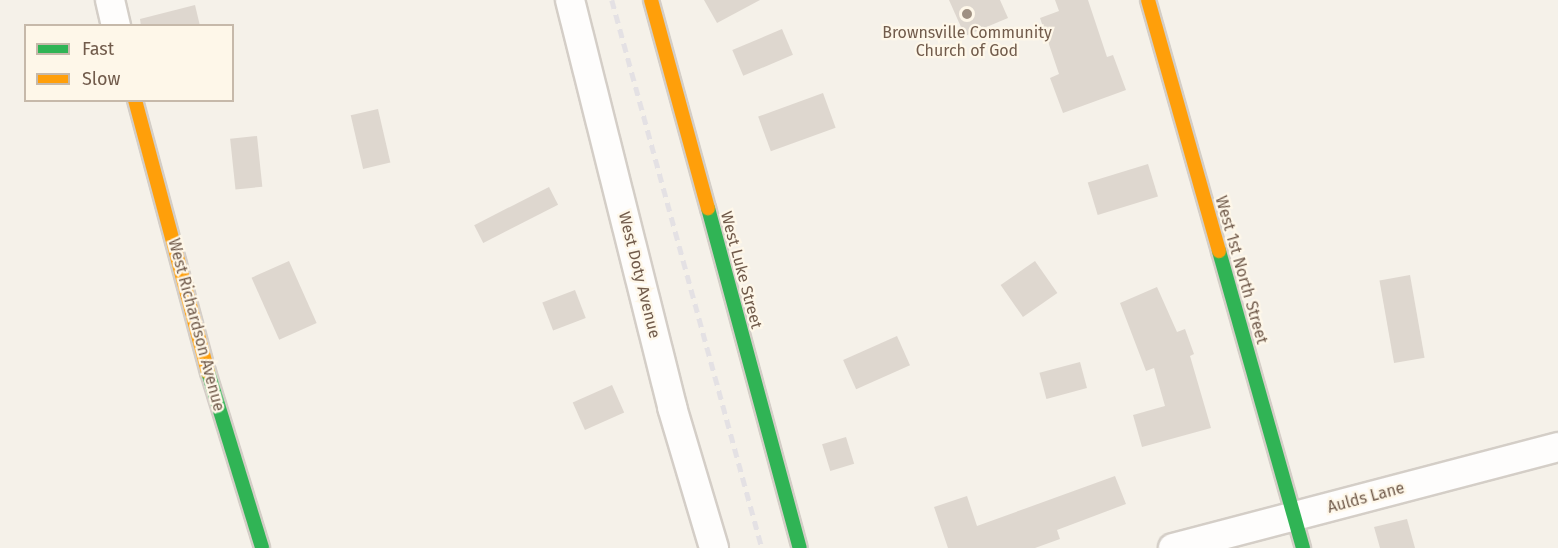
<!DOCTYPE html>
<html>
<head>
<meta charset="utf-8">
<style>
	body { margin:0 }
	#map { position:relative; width:1558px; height:548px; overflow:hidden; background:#f5f1e9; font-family:"Fira Sans",sans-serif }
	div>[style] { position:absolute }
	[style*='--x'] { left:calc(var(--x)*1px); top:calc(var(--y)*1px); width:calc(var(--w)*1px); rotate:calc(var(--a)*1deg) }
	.building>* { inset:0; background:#ded7cf; transform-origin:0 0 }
	.roads { filter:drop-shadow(2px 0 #d4cec7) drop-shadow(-2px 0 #d4cec7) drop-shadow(0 2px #d4cec7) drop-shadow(0 -2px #d4cec7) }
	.street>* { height:28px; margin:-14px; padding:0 14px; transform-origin:14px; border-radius:14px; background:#fefdfc }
	.fast>* { height:14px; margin:-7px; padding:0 7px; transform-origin:7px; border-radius:7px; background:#30b455 }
	.slow>* { height:14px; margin:-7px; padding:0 7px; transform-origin:7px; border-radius:7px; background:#ff9f0a }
	.rail>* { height:4.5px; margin-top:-2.25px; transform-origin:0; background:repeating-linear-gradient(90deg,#e4e1e4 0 9px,transparent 0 15px) }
	.dots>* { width:16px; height:16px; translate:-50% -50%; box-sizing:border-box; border:3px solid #fef7e9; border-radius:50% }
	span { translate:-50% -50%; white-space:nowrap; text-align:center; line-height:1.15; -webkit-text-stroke:4.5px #fef7e9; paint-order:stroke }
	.poi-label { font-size:16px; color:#715b4b }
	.street-label { font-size:16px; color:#715b4b }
	.legend { position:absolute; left:24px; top:24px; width:210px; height:78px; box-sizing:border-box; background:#fef7e9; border:2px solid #c6b9aa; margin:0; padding:8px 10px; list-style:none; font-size:18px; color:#715b4b }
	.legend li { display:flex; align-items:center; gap:12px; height:30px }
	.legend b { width:30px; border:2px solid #c6b9aa }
</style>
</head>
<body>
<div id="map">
	<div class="building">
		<i style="clip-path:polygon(704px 0,760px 0,717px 23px)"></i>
		<i style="clip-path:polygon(949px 0,1000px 0,1008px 18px,965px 36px)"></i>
		<i style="clip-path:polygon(1055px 0,1088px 0,1107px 57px,1113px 55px,1126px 90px,1063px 113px,1050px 78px,1059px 74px,1040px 18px,1059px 11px)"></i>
		<i style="clip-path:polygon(195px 5px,200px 26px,141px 26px,140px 19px)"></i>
		<i style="left:782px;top:29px;width:28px;height:54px;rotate:67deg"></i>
		<i style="left:823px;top:93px;width:37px;height:69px;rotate:70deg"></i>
		<i style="left:378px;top:109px;width:55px;height:28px;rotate:77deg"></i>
		<i style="left:257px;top:136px;width:51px;height:27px;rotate:84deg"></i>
		<i style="left:1148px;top:164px;width:34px;height:63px;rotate:73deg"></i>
		<i style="left:549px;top:187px;width:20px;height:84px;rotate:63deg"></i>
		<i style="left:289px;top:261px;width:68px;height:41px;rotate:66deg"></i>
		<i style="left:1035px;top:261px;width:39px;height:42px;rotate:55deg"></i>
		<i style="left:1410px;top:275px;width:84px;height:31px;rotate:80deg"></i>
		<i style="clip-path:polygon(1157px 287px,1177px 332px,1185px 329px,1194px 354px,1190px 356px,1211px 428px,1142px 447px,1133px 415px,1165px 406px,1154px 368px,1146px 371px,1120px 303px)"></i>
		<i style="left:575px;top:290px;width:30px;height:35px;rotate:69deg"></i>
		<i style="left:897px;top:336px;width:32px;height:59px;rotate:66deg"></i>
		<i style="left:1080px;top:362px;width:27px;height:42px;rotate:75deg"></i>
		<i style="left:612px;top:385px;width:30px;height:43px;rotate:66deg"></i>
		<i style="left:846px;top:437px;width:28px;height:25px;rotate:73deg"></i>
		<i style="clip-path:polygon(1115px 476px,1126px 504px,1057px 530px,1060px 539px,1035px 548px,948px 548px,934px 507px,967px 496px,977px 526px)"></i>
		<i style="clip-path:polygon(1407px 519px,1415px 548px,1380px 548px,1374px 527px)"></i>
	</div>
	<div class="roads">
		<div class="street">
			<i style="--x:110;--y:0;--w:27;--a:77"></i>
			<i style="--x:570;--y:0;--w:420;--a:75.9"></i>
			<i style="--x:672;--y:407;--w:147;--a:73.4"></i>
			<i style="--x:1173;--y:548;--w:398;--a:-14.7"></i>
		</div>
		<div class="fast">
			<i style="--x:708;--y:208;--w:352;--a:74.9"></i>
			<i style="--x:1219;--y:251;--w:309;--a:74.2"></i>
			<i style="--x:208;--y:372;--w:184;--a:72.9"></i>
		</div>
		<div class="slow">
			<i style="--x:651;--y:0;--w:216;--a:74.7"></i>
			<i style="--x:1148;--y:0;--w:261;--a:74.2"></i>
			<i style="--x:135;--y:100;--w:282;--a:75"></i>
		</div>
	</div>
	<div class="rail">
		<i style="--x:612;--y:0;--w:568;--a:74.69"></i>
	</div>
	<div class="dots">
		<i style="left:967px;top:14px;background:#9f9082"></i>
	</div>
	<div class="poi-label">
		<span style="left:967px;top:42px">Brownsville Community<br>Church of God</span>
	</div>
	<div class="street-label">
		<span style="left:741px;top:270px;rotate:75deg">West Luke Street</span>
		<span style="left:1241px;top:270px;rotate:74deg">West 1st North Street</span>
		<span style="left:639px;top:275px;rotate:76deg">West Doty Avenue</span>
		<span style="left:196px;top:325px;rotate:75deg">West Richardson Avenue</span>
		<span style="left:1366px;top:498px;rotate:-15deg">Aulds Lane</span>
	</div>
	<ul class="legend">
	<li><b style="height:8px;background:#30b455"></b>Fast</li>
	<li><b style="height:8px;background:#ff9f0a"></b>Slow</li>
	</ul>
</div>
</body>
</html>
